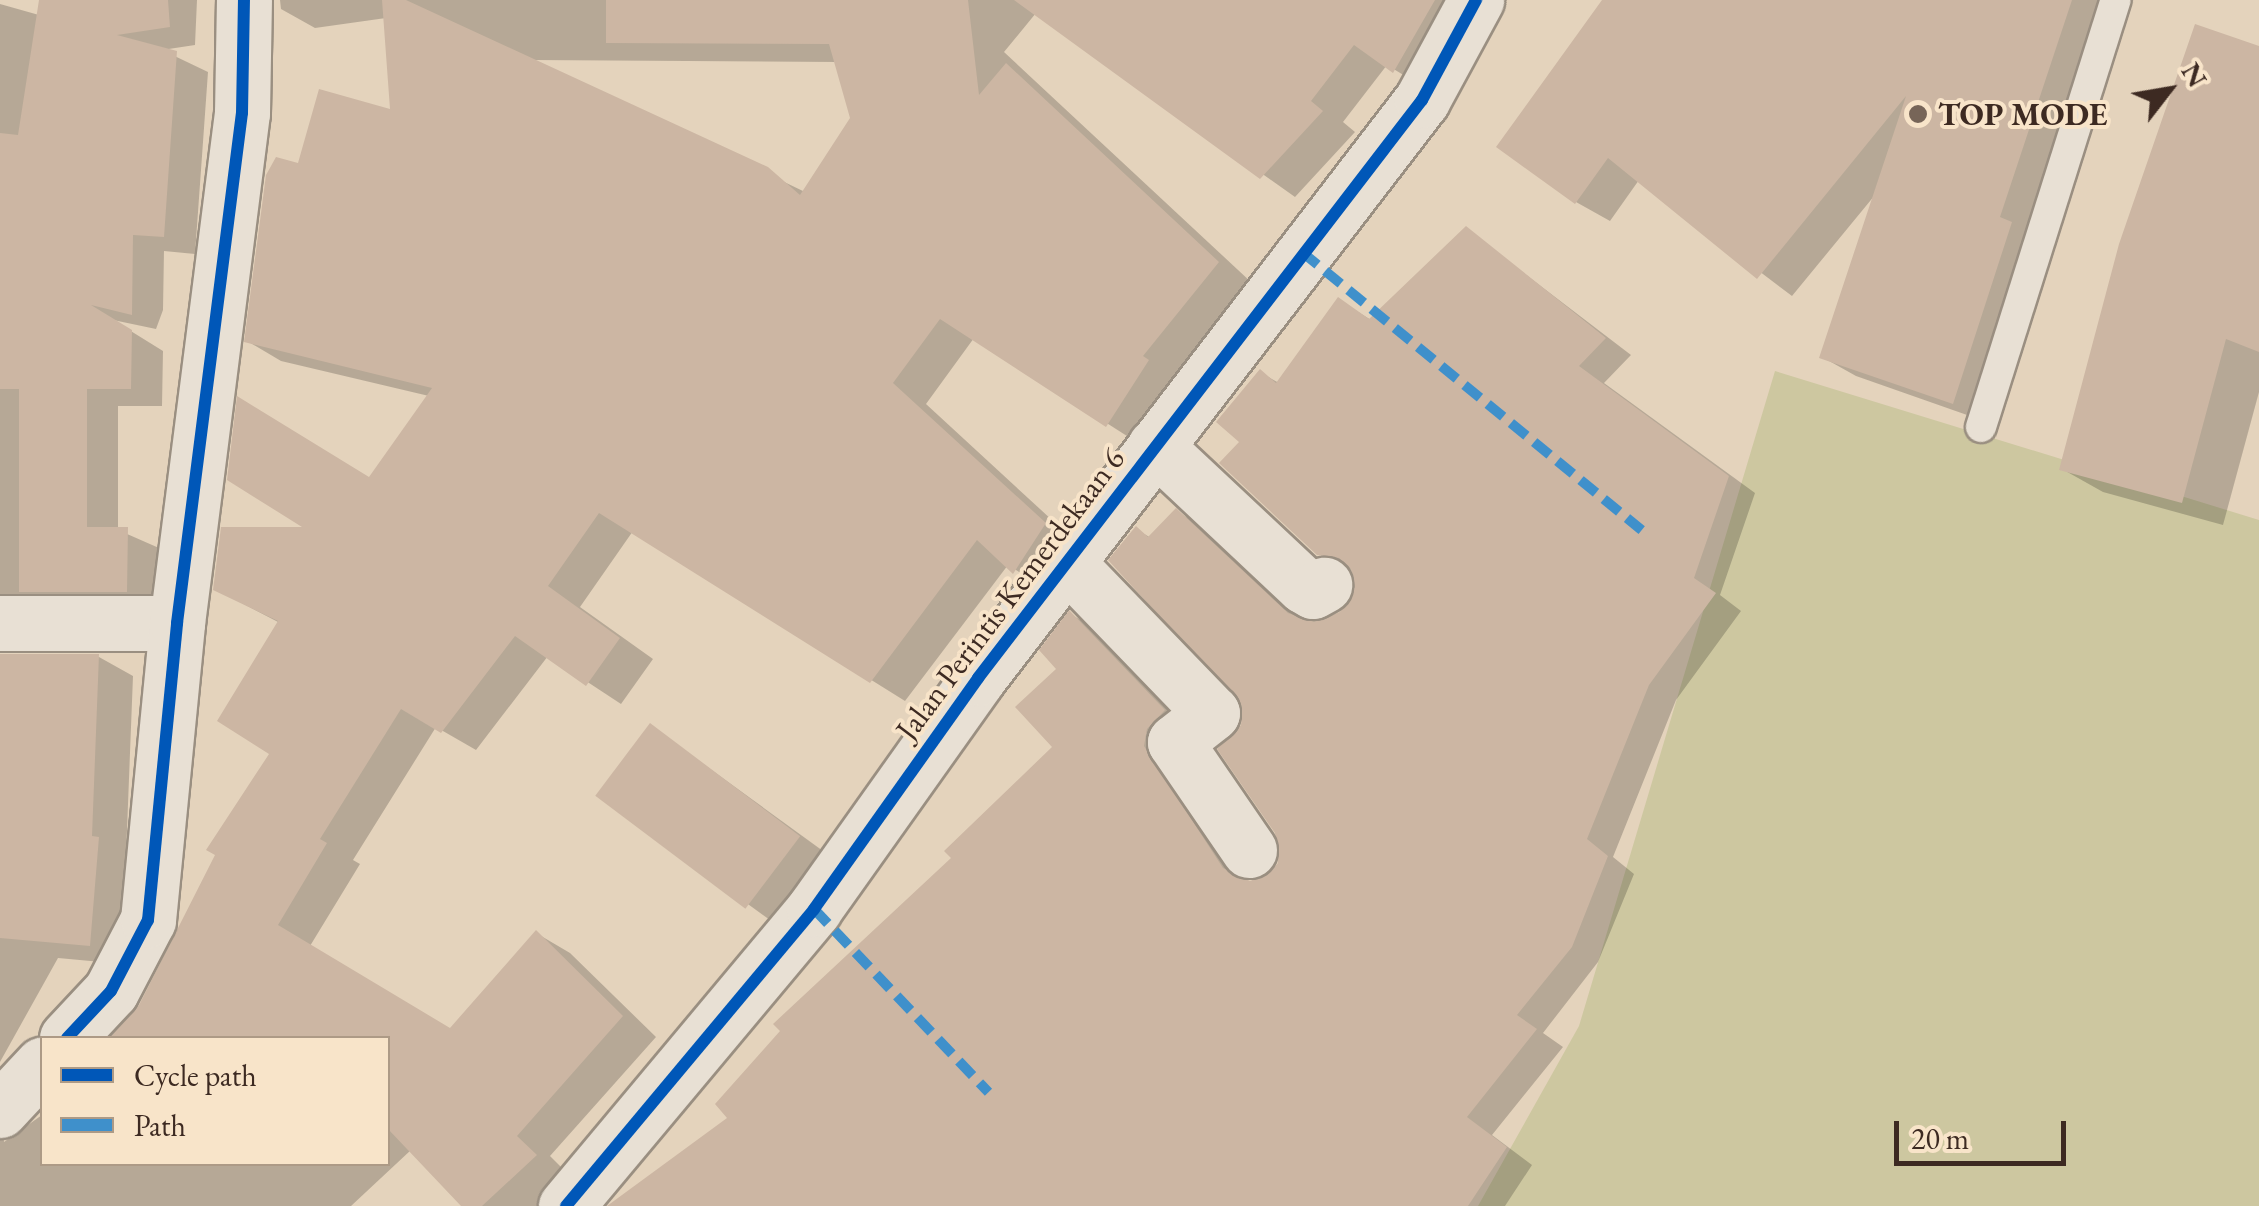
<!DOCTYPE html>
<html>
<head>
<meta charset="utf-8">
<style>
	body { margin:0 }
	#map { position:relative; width:2259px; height:1206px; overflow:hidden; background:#e4d3bc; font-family:"EB Garamond",serif }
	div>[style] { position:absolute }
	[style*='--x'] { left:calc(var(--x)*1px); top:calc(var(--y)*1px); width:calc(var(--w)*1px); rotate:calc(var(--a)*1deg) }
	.green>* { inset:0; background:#cdc7a0 }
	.shadow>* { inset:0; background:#0003; transform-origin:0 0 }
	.building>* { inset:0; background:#ccb6a3; transform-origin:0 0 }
	.roads { filter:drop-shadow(2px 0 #9a8f81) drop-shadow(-2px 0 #9a8f81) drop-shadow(0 2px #9a8f81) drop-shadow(0 -2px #9a8f81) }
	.lane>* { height:30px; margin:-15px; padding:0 15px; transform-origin:15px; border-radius:15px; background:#e8e0d4 }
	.street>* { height:55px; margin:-27.5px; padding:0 27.5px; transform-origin:27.5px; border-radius:27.5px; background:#e8e0d4 }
	.quiet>* { height:10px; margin-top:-5px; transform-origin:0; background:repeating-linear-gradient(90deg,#3f90cb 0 20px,transparent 0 30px) }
	.cycleway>* { height:12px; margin:-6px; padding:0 6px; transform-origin:6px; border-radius:6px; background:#0057b8 }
	.dots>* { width:28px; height:28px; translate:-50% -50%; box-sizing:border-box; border:5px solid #f8e4c9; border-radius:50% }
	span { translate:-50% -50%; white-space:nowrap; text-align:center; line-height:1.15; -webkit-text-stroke:8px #f8e4c9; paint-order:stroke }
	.poi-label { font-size:32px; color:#3d2a22; font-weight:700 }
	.left { translate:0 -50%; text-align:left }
	.street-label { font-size:32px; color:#3d2a22 }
	.legend { position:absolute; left:40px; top:1036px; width:350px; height:130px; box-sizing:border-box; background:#f8e4c9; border:2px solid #ad9a86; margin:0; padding:12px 18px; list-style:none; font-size:30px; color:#3d2a22 }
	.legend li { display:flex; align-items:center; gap:20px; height:50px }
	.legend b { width:50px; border:2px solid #ad9a86 }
	.north { position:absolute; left:2119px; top:40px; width:100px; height:100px; -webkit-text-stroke:8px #f8e4c9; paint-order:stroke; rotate:59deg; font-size:28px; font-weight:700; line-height:40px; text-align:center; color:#3d2a22 }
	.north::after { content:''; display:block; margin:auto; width:35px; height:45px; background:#3d2a22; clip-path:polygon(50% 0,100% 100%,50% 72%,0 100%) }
	.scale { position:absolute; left:1894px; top:1121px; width:172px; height:45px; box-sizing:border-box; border:5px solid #3d2a22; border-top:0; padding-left:12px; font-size:30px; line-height:35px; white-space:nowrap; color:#3d2a22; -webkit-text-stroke:8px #f8e4c9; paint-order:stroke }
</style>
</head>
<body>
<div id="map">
	<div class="green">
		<i style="clip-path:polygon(1775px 371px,2259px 520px,2259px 1206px,1478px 1206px,1579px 1026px)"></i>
	</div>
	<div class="shadow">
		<i style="clip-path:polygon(42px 0,197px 0,195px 45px,162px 50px,208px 72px,195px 254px,164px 251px,163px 310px,156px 329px,113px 320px,163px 351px,162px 406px,118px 406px,118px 530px,159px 548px,158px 609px,0 611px,0 4px,39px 15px)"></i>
		<i style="clip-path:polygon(evenodd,280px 0,1471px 0,1428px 90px,1387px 65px,1343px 122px,1355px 132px,1295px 197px,1036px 13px,1004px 52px,1252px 283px,1141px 445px,974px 338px,926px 404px,1078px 544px,1049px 591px,1008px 565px,905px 701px,633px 531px,580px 607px,653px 659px,621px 704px,548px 656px,476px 750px,436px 727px,353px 860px,360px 864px,310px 946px,451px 1031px,536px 933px,570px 953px,656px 1037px,550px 1156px,570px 1176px,537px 1206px,464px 1206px,411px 1150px,351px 1206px,0 1206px,0 1074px,4px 1142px,42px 1115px,42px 1164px,388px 1164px,388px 1038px,113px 1038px,141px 1007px,272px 753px,280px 623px,215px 589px,311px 529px,371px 480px,429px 396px,281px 361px,247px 341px,300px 166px,393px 112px,386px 18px,315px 28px,281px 9px,280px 0,531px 60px,837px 62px,853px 118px,805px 192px,531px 60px)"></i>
		<i style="clip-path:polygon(1605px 0,2112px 0,1987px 422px,1856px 376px,1822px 357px,1875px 195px,1792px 296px,1639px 180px,1610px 221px,1576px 202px)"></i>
		<i style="clip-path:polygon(2259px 48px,2259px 392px,2223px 525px,2103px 492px,2062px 469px)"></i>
		<i style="clip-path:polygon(1466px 229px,1631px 355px,1604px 383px,1755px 493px,1720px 595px,1741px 611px,1676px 700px,1613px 857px,1634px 874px,1598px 962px,1543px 1033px,1563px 1047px,1492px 1135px,1532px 1165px,1505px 1206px,656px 1206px,1056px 747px,1059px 669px,1070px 614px,1097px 629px,1191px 726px,1170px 763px,1248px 883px,1279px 866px,1278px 832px,1237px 691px,1136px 529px,1151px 538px,1176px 511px,1203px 527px,1307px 621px,1328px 621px,1353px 603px,1353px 570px,1319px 553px,1242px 441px,1261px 373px,1279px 383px,1339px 300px,1371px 320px)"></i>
		<i style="clip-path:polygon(0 657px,99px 657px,133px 676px,126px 856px,132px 859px,123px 964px,58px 958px,0 1062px)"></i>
		<i style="left:651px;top:726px;width:228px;height:87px;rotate:36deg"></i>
	</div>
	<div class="building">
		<i style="clip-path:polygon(39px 0,168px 0,170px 27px,117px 35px,177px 51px,164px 237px,133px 235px,132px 315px,91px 305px,132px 330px,131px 389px,87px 389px,87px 527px,128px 527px,127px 592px,19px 592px,19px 389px,0 389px,0 133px,18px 135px)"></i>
		<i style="clip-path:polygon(382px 0,406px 0,768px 167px,800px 195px,850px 118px,829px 44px,606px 43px,606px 0,968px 0,979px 95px,1006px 63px,1219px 262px,1143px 356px,1149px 360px,1106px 427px,940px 319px,893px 383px,1046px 523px,1013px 574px,977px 540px,870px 683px,599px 513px,548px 586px,620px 638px,586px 686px,515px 636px,441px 733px,401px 709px,320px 839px,327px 843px,278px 925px,450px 1028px,536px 930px,623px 1016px,517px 1136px,537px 1155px,482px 1206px,461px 1206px,388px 1129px,388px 1038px,109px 1038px,139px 1005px,215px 855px,206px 850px,269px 754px,217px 721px,278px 621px,213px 590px,221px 527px,302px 527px,227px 480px,237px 396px,369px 477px,432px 388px,244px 342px,266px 175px,276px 157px,298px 163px,319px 89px,390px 109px)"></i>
		<i style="clip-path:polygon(1014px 0,1435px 0,1393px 73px,1354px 45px,1311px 101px,1323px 111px,1260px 179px)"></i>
		<i style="clip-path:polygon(1602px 0,2072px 0,2000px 217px,2012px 222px,1953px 404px,1819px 358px,1906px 96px,1757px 279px,1608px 158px,1575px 204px,1496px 147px)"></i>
		<i style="clip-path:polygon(2195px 24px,2259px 46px,2259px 352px,2226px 339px,2182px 503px,2059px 470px,2119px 244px)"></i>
		<i style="clip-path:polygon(1466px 226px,1606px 338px,1579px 366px,1729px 476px,1694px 578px,1716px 593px,1649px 685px,1587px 839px,1608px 856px,1572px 947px,1517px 1015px,1537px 1029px,1467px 1117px,1507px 1147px,1468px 1206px,607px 1206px,727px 1118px,715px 1104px,780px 1031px,773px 1024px,951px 858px,944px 851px,1052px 747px,1015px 707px,1056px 669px,1039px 650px,1069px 610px,1165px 710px,1147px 729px,1144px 746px,1223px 868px,1250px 881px,1267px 875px,1278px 863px,1275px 833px,1217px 749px,1241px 725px,1242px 706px,1108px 560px,1136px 526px,1148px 537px,1176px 508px,1288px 613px,1314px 622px,1340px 612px,1355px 587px,1351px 569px,1339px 558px,1317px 555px,1219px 463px,1239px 442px,1216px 422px,1260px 369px,1276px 383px,1338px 297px,1369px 319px)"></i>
		<i style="clip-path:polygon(0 654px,99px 654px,92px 836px,99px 837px,90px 946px,0 938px)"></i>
		<i style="left:650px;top:723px;width:188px;height:91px;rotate:37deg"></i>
	</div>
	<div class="roads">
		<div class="lane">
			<i style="--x:1981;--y:427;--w:448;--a:-72.5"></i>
		</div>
		<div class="street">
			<i style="--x:1155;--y:446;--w:204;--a:43.2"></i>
			<i style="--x:1304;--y:586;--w:10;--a:29"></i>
			<i style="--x:1313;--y:591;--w:13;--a:-29"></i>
			<i style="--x:1066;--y:562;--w:210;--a:46"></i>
			<i style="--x:1212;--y:713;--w:47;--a:141.9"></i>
			<i style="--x:1175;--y:742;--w:131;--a:55.6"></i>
			<i style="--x:0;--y:623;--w:177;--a:0"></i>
			<i style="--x:67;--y:1038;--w:64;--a:-46.9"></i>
			<i style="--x:111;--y:991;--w:80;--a:-62.5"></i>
			<i style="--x:148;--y:920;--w:298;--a:-84.4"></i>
			<i style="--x:177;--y:623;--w:514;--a:-82.74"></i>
			<i style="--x:242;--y:113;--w:113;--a:-89"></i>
			<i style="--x:0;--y:1110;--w:62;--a:-47"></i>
			<i style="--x:566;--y:1206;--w:387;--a:-50.1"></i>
			<i style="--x:814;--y:909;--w:283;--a:-54.6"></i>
			<i style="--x:978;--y:678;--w:729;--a:-52.47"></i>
			<i style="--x:1422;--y:100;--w:114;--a:-61.6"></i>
		</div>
	</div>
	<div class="quiet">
		<i style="--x:1302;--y:252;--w:439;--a:39.3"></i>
		<i style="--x:814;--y:909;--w:253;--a:46.4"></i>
	</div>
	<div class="cycleway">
		<i style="--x:67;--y:1038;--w:64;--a:-46.9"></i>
		<i style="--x:111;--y:991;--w:80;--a:-62.5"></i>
		<i style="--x:148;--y:920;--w:298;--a:-84.4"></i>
		<i style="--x:177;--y:623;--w:514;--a:-82.74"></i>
		<i style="--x:242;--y:113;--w:113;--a:-89"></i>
		<i style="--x:566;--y:1206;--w:387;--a:-50.1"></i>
		<i style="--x:814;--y:909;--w:283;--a:-54.6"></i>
		<i style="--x:978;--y:678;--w:729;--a:-52.47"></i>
		<i style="--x:1422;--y:100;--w:114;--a:-61.6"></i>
	</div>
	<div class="dots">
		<i style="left:1918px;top:114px;background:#776558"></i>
	</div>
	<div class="poi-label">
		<span class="left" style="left:1938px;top:114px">TOP MODE</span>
	</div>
	<div class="street-label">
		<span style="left:1010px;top:594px;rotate:-53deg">Jalan Perintis Kemerdekaan 6</span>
	</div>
	<ul class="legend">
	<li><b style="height:12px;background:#0057b8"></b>Cycle path</li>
	<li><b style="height:12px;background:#3f90cb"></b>Path</li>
	</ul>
	<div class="north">N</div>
	<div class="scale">20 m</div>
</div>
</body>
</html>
